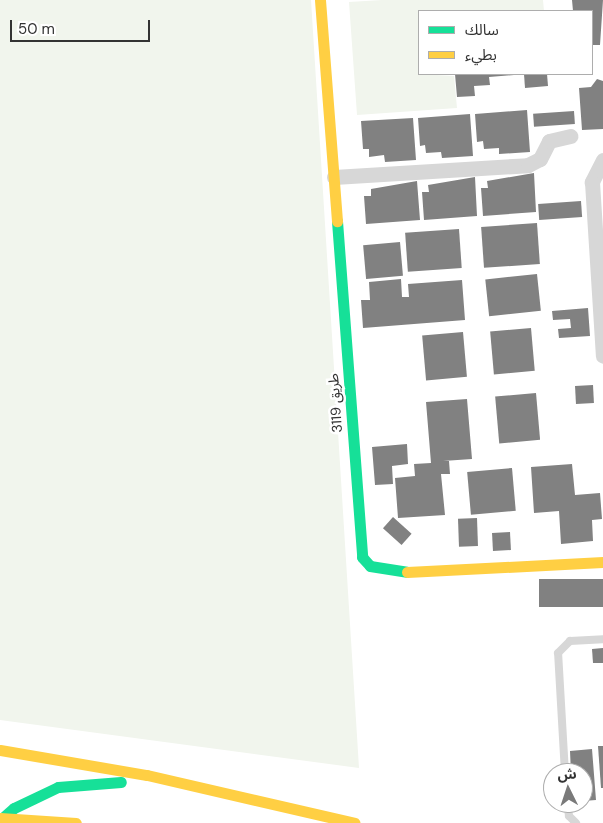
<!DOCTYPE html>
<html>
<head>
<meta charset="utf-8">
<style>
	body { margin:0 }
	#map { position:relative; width:603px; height:823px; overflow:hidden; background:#fff; font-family:"DM Sans","Noto Sans Arabic",sans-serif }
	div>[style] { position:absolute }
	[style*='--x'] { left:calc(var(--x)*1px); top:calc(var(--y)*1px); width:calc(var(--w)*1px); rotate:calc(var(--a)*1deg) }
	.green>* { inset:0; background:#f1f5ed }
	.building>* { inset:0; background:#818181; transform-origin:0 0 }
	.lane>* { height:8px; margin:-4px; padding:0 4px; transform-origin:4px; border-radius:4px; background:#d7d7d7 }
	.street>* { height:15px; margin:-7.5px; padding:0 7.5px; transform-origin:7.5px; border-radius:7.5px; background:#d7d7d7 }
	.fast>* { height:11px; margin:-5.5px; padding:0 5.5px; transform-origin:5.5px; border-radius:5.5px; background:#16e098 }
	.slow>* { height:11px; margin:-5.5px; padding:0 5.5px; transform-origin:5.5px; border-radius:5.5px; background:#ffcf43 }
	.slow-bridge>* { height:11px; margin:-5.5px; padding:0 5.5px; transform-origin:5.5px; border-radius:5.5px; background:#ffcf43 }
	span { translate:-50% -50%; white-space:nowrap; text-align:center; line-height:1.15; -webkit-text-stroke:5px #fff; paint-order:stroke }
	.street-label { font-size:14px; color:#333 }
	.legend { position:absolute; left:418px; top:10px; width:175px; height:65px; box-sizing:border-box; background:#fff; border:1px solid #adadad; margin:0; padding:6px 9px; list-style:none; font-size:15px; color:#333 }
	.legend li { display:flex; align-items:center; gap:10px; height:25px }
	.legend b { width:25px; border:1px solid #adadad }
	.north { position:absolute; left:543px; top:763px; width:50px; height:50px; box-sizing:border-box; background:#fff; border:1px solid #adadad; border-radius:50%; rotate:356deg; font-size:14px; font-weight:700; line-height:20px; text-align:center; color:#333 }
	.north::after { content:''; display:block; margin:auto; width:18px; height:22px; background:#7a7a7a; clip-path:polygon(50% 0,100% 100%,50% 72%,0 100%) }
	.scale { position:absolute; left:10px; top:20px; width:140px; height:22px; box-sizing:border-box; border:2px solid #333; border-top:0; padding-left:6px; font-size:15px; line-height:18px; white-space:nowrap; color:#333; -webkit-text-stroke:4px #fff; paint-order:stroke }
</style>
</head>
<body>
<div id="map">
	<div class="green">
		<i style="clip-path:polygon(0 0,311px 0,359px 768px,0 720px)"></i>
		<i style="clip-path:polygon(382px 0,543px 0,544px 11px,419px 11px,419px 74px,454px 76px,457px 108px,357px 115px,349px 2px)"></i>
	</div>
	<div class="building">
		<i style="clip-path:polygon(572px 0,603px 0,600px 45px,592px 45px,592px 11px,573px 11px)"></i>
		<i style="clip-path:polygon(455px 74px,514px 74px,514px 75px,489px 77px,490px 85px,474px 86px,475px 96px,457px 97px)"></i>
		<i style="clip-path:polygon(524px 74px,547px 74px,548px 86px,525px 88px)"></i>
		<i style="clip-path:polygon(597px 79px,603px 81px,603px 129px,582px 130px,579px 88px,591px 87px)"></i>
		<i style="clip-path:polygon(527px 110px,530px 152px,499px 154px,499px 148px,484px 149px,483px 141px,477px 142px,475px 114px)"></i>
		<i style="left:574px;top:111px;width:13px;height:41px;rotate:86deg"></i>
		<i style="clip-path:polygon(470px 114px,473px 156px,442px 158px,441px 152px,426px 153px,425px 145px,420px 146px,418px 118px)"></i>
		<i style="clip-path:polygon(413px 118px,416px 160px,385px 162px,384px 155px,369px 157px,369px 149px,363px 149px,361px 121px)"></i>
		<i style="clip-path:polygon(534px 173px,536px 212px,483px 216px,481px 188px,488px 188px,487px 181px)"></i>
		<i style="clip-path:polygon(475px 177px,477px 216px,424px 220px,422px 192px,429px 192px,428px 185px)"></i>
		<i style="clip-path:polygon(417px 181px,420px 220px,366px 224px,364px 196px,371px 196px,371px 189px)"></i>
		<i style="left:581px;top:201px;width:16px;height:43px;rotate:86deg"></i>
		<i style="left:537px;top:223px;width:41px;height:56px;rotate:86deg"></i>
		<i style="left:459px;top:229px;width:39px;height:54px;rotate:86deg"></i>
		<i style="left:400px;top:242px;width:34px;height:37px;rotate:85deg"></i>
		<i style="left:537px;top:274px;width:37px;height:52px;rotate:84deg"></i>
		<i style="clip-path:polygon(401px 279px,402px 297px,409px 297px,408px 284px,462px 280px,465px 320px,363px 328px,361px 300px,370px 300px,369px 282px)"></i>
		<i style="clip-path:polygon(588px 308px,590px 336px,559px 338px,558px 329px,571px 328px,570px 319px,553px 320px,552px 311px)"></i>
		<i style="left:531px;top:328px;width:43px;height:41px;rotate:85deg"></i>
		<i style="left:463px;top:332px;width:45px;height:41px;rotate:85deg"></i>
		<i style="left:593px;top:385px;width:18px;height:18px;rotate:87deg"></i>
		<i style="left:536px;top:393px;width:47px;height:41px;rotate:85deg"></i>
		<i style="clip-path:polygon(467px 399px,472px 459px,443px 461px,449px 461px,450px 474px,441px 474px,445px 515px,398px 518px,395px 478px,415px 476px,414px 464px,431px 463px,426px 402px)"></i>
		<i style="clip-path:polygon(407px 444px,408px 464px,392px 466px,393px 484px,375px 485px,372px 447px)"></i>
		<i style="clip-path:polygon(572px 464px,575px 495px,600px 493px,602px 519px,592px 520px,593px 541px,561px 544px,559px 511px,534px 513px,531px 467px)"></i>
		<i style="left:512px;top:468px;width:43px;height:45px;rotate:85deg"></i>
		<i style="left:393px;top:517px;width:25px;height:15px;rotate:42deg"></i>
		<i style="left:477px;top:518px;width:28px;height:19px;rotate:88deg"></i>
		<i style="left:510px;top:532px;width:18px;height:18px;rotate:87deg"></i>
		<i style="left:603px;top:579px;width:28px;height:64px;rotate:90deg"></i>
		<i style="clip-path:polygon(603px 648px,603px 663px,593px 663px,592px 649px)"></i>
		<i style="clip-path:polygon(598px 746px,603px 746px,603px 788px,601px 788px)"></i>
		<i style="clip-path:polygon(592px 749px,596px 800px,583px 801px,583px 773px,571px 773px,570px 751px)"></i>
	</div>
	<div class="lane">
		<i style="--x:565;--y:773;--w:120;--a:-93.3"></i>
		<i style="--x:558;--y:653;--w:17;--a:-45"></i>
		<i style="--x:570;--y:641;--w:33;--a:-3"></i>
		<i style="--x:567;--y:803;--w:13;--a:81"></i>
		<i style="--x:569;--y:816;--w:10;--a:45"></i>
	</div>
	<div class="street">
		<i style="--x:603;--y:160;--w:25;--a:117"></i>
		<i style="--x:592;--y:182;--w:174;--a:86.4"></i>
		<i style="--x:334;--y:177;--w:194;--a:-3.5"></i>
		<i style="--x:528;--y:165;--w:13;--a:-27"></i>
		<i style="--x:540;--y:159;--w:20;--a:-63"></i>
		<i style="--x:549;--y:141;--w:22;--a:-13"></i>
	</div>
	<div class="fast">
		<i style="--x:337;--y:221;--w:337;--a:85.7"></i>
		<i style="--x:362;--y:557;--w:12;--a:48"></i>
		<i style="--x:370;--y:566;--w:37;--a:9"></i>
		<i style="--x:0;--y:820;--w:18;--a:-41"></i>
		<i style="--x:14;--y:808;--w:49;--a:-25.5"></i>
		<i style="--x:58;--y:787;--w:63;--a:-4.5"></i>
	</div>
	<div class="slow">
		<i style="--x:320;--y:0;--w:222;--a:85.6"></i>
		<i style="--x:407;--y:572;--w:196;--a:-2.9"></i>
		<i style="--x:0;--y:750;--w:149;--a:9.7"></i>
		<i style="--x:147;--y:775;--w:213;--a:13"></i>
	</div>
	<div class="slow-bridge">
		<i style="--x:0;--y:818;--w:76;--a:3.8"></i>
	</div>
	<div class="street-label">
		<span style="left:335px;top:403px;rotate:-94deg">طريق 3119</span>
	</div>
	<ul class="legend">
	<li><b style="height:6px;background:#16e098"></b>سالك</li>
	<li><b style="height:6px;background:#ffcf43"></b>بطيء</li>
	</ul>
	<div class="north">ش</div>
	<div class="scale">50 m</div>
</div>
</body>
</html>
